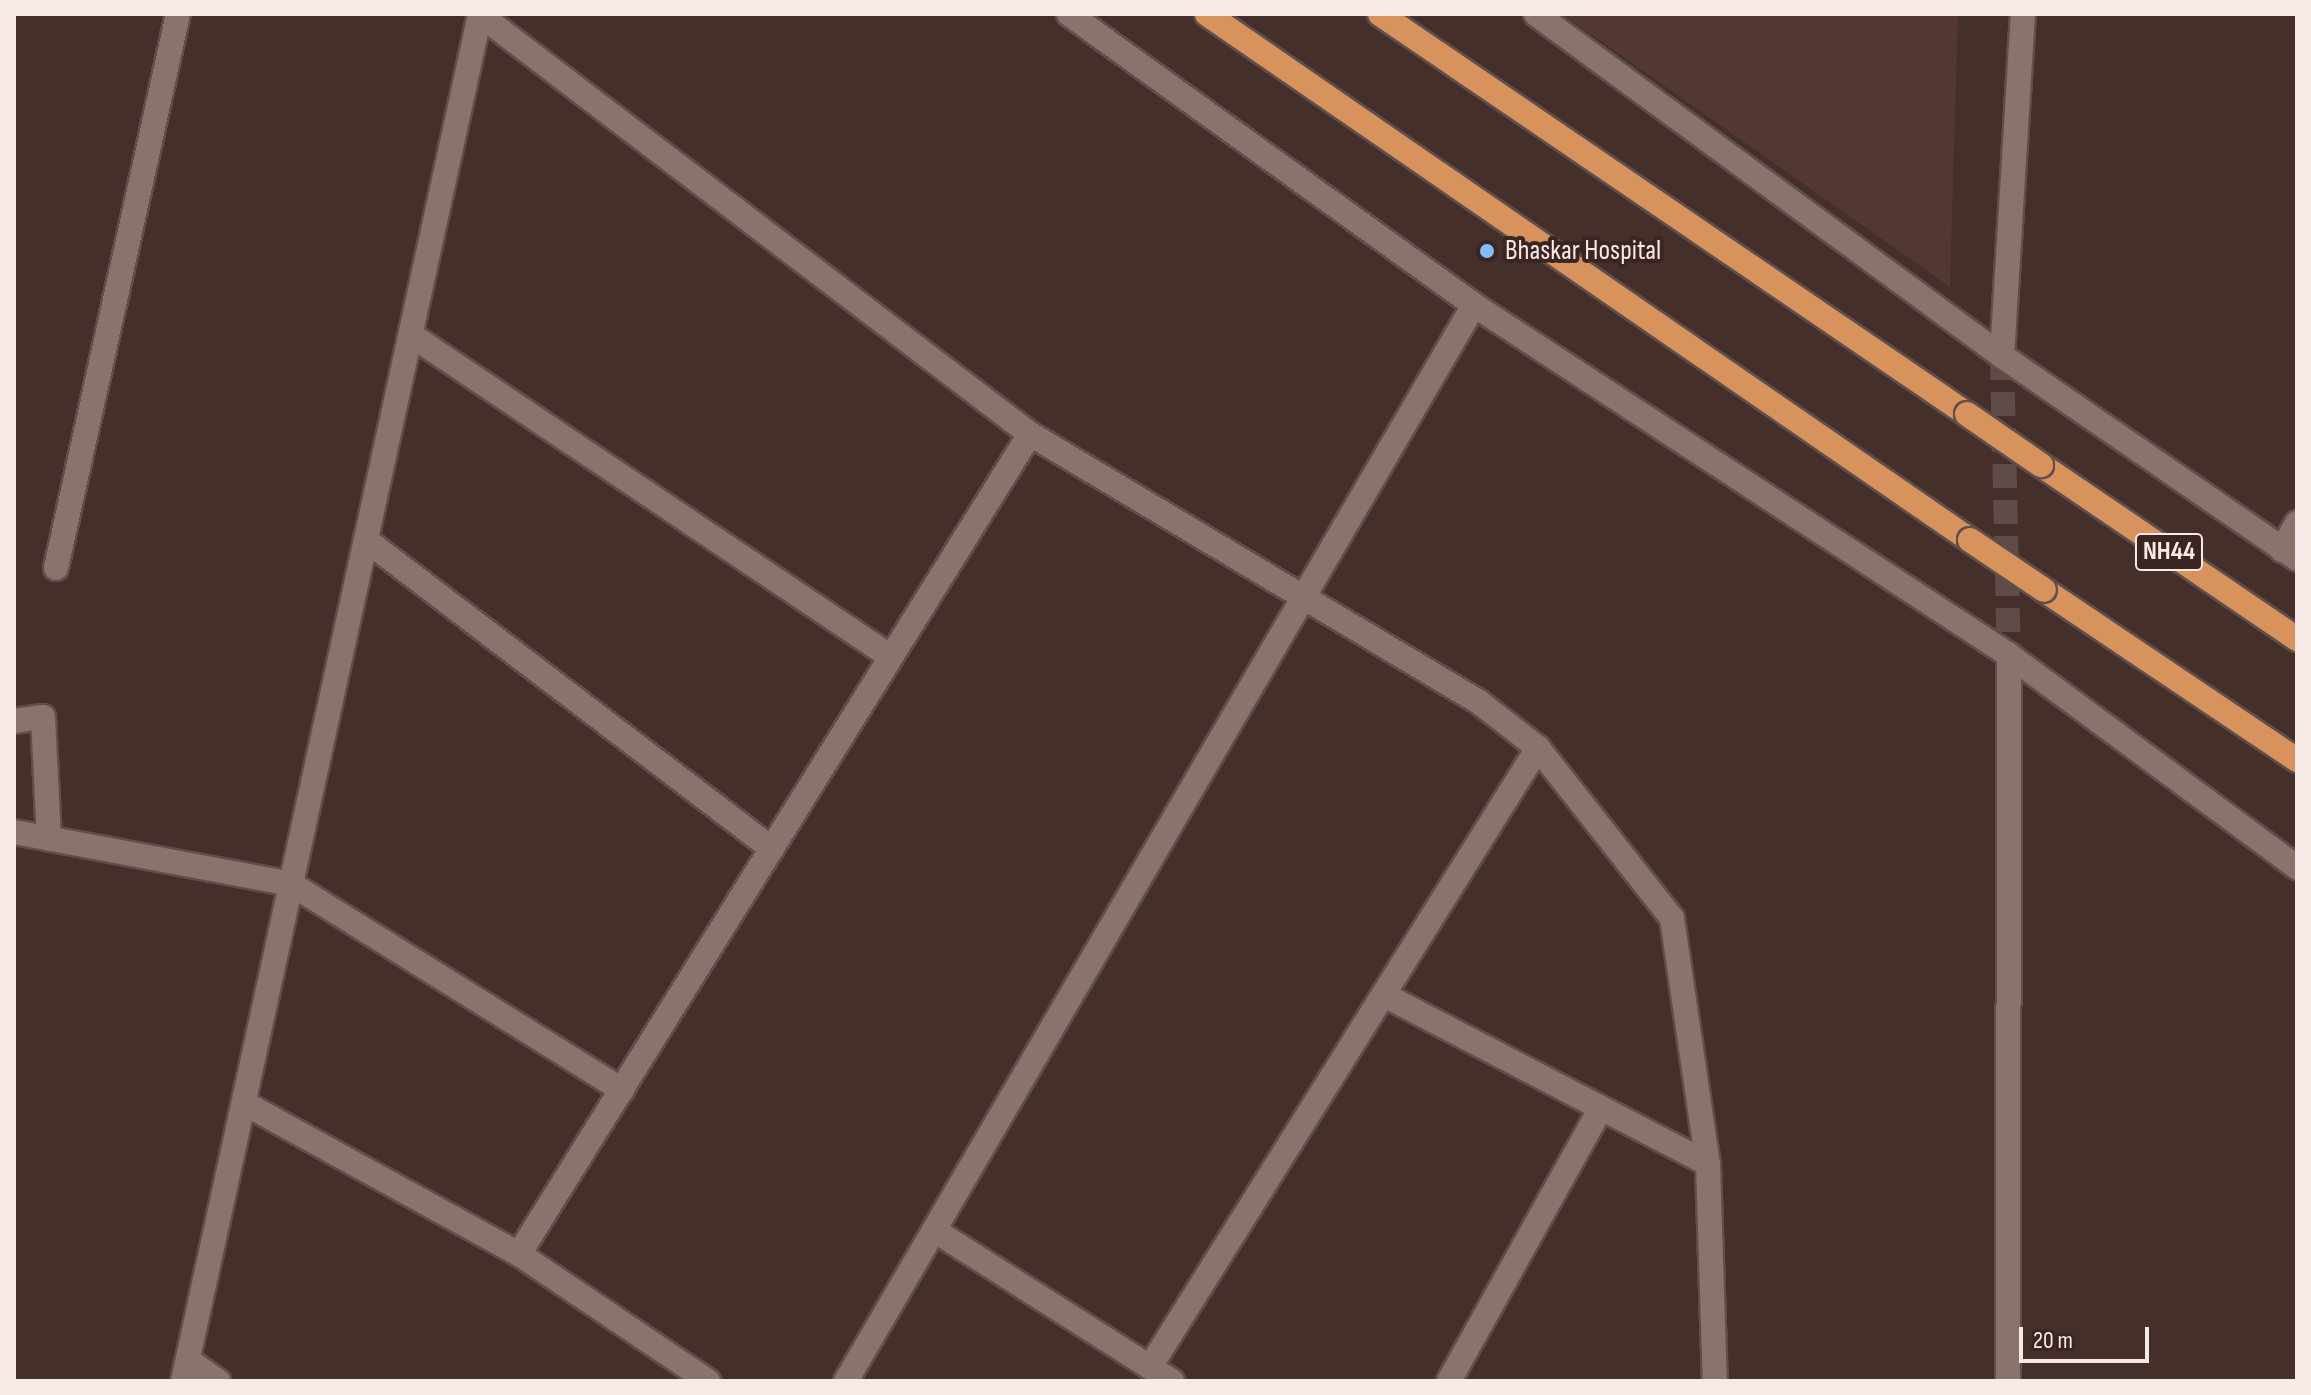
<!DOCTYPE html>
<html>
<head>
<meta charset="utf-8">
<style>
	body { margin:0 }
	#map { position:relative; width:2311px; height:1395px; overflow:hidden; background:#442f2b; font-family:"Sofia Sans Condensed",sans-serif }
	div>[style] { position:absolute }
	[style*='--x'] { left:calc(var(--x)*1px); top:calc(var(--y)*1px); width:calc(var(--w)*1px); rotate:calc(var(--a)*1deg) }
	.built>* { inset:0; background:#533731 }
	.secondary-tunnel>* { height:24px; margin-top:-12px; transform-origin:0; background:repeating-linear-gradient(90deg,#5f4b47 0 24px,transparent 0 36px) }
	.roads { filter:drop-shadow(2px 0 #5f4e4b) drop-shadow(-2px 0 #5f4e4b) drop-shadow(0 2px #5f4e4b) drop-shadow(0 -2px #5f4e4b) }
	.street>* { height:24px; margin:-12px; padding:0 12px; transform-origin:12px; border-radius:12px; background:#8a726d }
	.secondary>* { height:24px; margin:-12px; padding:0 12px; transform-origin:12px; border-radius:12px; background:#8a726d }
	.highway>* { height:24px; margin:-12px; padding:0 12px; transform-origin:12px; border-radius:12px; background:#d8935c }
	.bridges { filter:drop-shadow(2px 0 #5f4e4b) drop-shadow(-2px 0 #5f4e4b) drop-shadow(0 2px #5f4e4b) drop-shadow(0 -2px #5f4e4b) }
	.highway-bridge>* { height:24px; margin:-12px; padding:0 12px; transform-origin:12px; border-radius:12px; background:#d8935c }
	.dots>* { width:22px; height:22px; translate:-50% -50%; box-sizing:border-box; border:4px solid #3a2522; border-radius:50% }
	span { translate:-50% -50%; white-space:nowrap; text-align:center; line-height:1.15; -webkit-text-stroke:8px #3a2522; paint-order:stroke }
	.shield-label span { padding:2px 6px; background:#3a2522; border:2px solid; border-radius:6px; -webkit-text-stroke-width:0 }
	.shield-label { font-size:26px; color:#f7e9e6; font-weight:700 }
	.poi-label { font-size:28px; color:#f7e9e6 }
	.left { translate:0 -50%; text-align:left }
	.frame { position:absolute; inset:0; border:16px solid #f7e9e6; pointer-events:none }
	.scale { position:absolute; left:2019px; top:1327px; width:130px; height:36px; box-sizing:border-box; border:4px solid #f7e9e6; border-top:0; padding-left:10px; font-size:24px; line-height:28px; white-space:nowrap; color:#f7e9e6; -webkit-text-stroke:6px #3a2522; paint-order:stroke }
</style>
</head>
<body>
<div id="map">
	<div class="built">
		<i style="clip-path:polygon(1562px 14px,1958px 14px,1950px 287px)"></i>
	</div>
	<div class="secondary-tunnel">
		<i style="--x:2002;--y:356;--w:299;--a:88.7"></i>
	</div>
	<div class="roads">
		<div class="street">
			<i style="--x:479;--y:14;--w:693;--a:37.32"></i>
			<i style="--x:411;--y:335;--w:578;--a:33.86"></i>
			<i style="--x:366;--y:540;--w:510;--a:37.27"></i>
			<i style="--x:2282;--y:550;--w:31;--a:-61"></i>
			<i style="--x:56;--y:568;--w:567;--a:-77.58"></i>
			<i style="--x:14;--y:721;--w:29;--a:-8"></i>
			<i style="--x:43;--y:717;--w:122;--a:87.2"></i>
			<i style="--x:14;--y:832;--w:282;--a:10.6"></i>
			<i style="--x:291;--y:884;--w:390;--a:31.9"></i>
			<i style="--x:1384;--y:995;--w:365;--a:27.5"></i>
			<i style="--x:244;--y:1103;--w:314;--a:28.8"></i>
			<i style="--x:519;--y:1254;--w:228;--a:33.9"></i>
			<i style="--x:934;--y:1230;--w:282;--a:32.4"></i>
			<i style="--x:519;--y:1254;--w:966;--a:-58.07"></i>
			<i style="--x:1030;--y:434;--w:523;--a:30.83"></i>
			<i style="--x:1479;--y:702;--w:75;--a:37.9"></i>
			<i style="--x:1538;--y:748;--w:216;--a:51.8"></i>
			<i style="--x:1672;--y:918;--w:249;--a:81.7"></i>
			<i style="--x:1708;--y:1164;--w:217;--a:88.2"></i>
			<i style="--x:188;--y:1360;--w:37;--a:35"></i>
			<i style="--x:1150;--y:1367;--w:731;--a:-57.92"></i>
			<i style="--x:846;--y:1381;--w:1246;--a:-59.73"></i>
			<i style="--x:1449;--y:1381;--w:312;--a:-60.9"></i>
		</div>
		<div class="secondary">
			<i style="--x:1069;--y:14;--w:499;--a:35.7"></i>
			<i style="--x:1474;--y:305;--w:639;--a:33.19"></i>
			<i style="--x:2009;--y:655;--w:358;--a:36.4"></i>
			<i style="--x:1536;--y:14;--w:578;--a:36.28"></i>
			<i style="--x:2002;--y:356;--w:358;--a:34.5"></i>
			<i style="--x:2002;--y:356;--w:343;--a:-86.5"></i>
			<i style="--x:183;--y:1381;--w:1399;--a:-77.74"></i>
			<i style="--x:2008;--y:1381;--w:726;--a:-89.92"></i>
		</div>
		<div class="highway">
			<i style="--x:1207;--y:14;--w:927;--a:34.58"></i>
			<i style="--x:1380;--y:14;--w:710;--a:34.27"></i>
			<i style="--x:2041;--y:465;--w:310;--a:34.2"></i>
			<i style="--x:2044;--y:590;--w:305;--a:33.9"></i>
		</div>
	</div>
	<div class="bridges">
		<div class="highway-bridge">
			<i style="--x:1967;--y:414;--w:90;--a:34.6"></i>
			<i style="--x:1970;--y:540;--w:89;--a:34"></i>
		</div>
	</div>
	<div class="dots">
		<i style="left:1487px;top:251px;background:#82bcfa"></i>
	</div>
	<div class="shield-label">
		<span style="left:2169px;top:552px">NH44</span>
	</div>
	<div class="poi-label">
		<span class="left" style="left:1505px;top:251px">Bhaskar Hospital</span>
	</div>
	<div class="frame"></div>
	<div class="scale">20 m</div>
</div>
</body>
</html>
